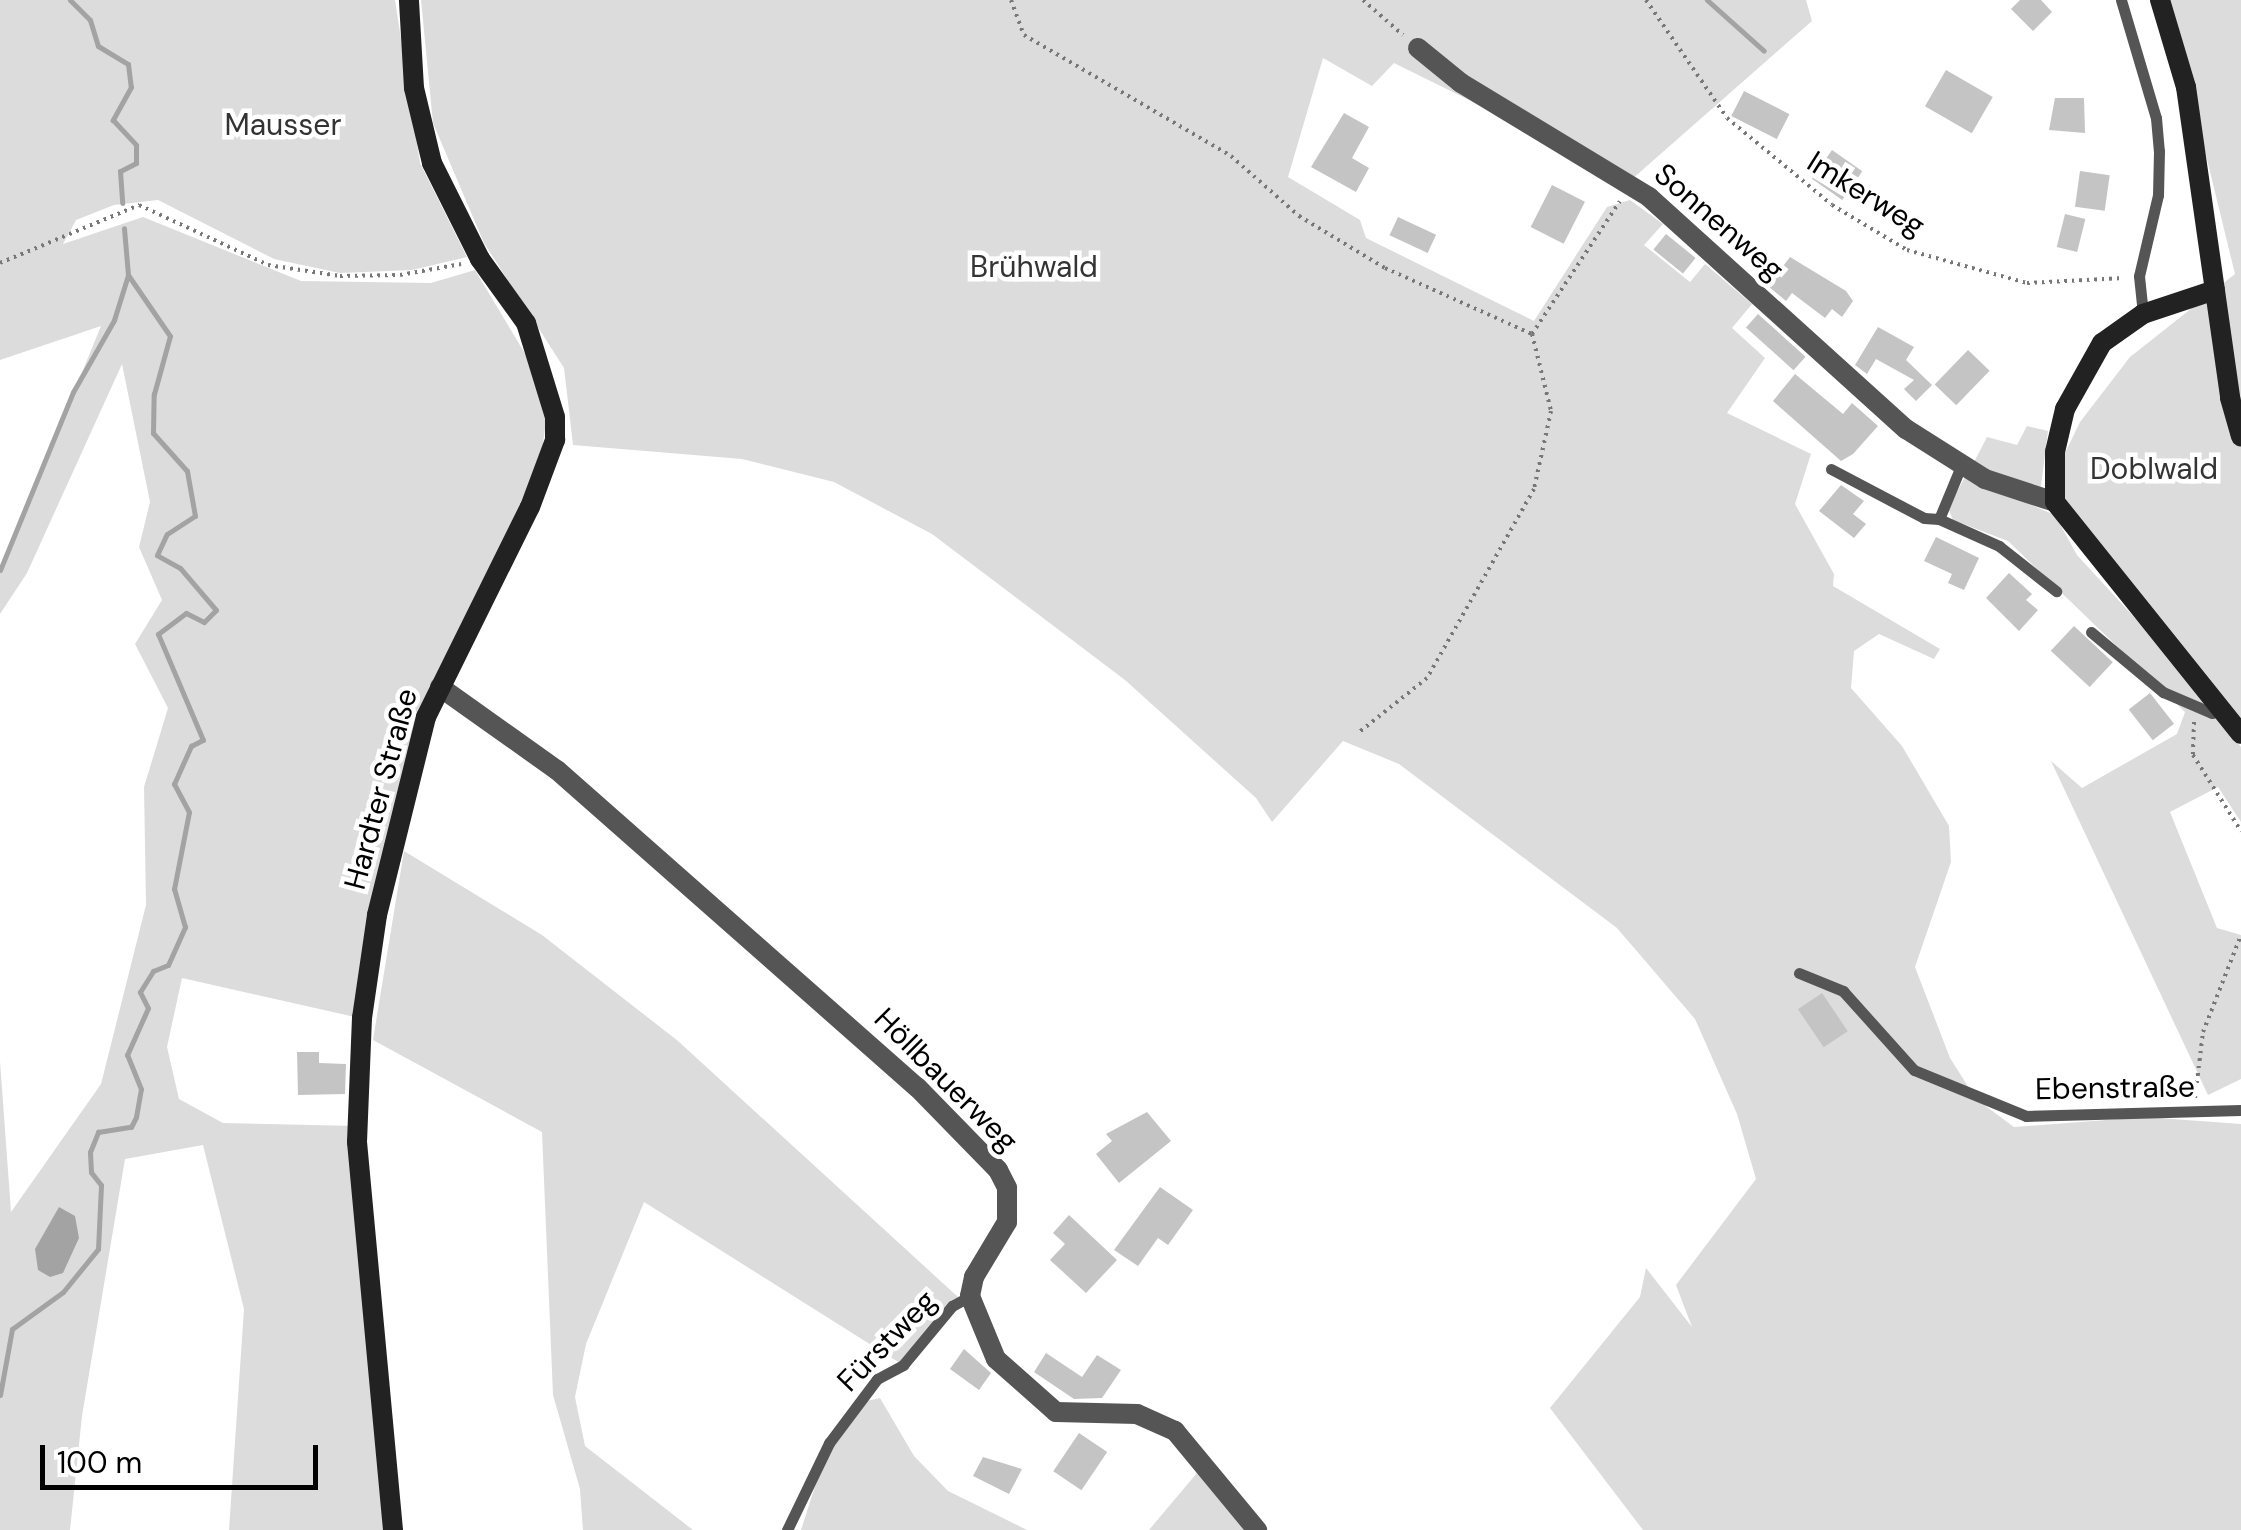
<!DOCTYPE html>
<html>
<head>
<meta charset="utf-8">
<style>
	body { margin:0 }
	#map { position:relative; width:2241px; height:1530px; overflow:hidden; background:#fff; font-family:"DM Sans",sans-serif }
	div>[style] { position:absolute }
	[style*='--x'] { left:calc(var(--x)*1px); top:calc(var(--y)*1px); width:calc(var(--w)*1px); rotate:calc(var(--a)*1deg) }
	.green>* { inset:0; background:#dcdcdc }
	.water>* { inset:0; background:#a3a3a3 }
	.stream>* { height:5px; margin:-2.5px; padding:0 2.5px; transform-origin:2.5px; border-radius:2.5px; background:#a3a3a3 }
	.building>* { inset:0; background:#c4c4c4; transform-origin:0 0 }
	.path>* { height:4px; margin-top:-2px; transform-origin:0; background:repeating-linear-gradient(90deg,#777 0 2.5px,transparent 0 7.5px) }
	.lane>* { height:11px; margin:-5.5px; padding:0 5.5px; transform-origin:5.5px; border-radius:5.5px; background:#555 }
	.street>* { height:20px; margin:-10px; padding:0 10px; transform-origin:10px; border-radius:10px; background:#555 }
	.secondary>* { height:20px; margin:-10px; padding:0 10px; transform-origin:10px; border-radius:10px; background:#222 }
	span { translate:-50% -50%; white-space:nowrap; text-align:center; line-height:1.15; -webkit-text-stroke:9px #fff; paint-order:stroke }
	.park-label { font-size:30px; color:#333 }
	.street-label { font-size:30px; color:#000 }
	.scale { position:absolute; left:40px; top:1445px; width:278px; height:45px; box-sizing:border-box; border:5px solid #000; border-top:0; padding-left:12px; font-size:30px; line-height:35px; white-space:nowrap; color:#000; -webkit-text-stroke:8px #fff; paint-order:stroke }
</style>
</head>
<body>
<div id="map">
	<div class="green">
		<i style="clip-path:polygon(0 0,395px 0,420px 163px,467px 257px,412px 270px,340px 273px,274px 259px,158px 200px,114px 205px,76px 220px,63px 244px,143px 217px,301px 281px,431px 283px,475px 270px,536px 372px,547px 413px,541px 459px,422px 712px,355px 1017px,182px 978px,167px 1047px,179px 1099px,223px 1123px,358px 1126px,383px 1530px,229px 1530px,244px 1309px,203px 1145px,125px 1159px,82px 1416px,70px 1530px,0 1530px,0 1061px,11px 1212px,101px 1084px,146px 905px,144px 787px,168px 708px,135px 644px,162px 600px,139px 547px,150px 502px,122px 364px,27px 573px,0 614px,0 573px,101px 326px,0 360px)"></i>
		<i style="clip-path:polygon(421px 0,1806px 0,1812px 21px,1631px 180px,1394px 63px,1372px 86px,1323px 58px,1288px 177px,1360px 220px,1366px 238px,1534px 321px,1607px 207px,1630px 200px,1663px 224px,1644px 245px,1690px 282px,1705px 264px,1752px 304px,1732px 328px,1765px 358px,1727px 413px,1811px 454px,1795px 504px,1834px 574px,1833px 586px,1940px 649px,1934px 659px,1879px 634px,1854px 651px,1851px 688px,1902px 746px,1949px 826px,1951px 862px,1915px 967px,1950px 1058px,1976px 1099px,2014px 1127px,2145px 1117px,2241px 1124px,2241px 1530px,1643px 1530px,1550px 1408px,1640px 1297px,1646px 1268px,1692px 1327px,1676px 1285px,1756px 1179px,1737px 1114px,1695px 1019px,1617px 928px,1399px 764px,1343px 741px,1272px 822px,1256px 798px,1125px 680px,932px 534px,834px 482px,742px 459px,573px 445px,564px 368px,484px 243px,433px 123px)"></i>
		<i style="clip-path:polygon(2168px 0,2241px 0,2241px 729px,2064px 501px,2064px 455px,2080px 422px,2130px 357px,2235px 274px)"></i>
		<i style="clip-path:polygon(2027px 426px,2048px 431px,2041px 486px,2034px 492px,1972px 466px,1987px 437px,2017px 445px)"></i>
		<i style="clip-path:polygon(1965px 477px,2055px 515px,2077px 555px,2189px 677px,2241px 747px,2241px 822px,2218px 787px,2170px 812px,2217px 928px,2241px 935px,2241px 1079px,2208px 1095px,2051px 761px,2082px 788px,2177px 734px,2185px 712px,2008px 541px,1953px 520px,1948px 508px)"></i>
		<i style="clip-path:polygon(404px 851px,542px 935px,678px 1041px,958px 1297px,903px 1365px,644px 1202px,586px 1344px,575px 1397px,585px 1446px,693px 1530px,583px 1530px,580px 1489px,553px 1395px,542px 1132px,373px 1040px)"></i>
		<i style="clip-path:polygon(880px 1398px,914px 1456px,948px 1491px,1027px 1530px,801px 1530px,829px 1443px,866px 1401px)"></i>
		<i style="clip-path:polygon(1202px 1467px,1249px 1530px,1149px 1530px)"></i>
	</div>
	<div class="water">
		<i style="clip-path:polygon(59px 1207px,75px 1216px,79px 1238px,63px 1273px,50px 1277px,38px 1270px,35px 1249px)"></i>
	</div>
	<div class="stream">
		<i style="--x:70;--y:0;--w:28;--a:45"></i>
		<i style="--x:90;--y:20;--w:27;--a:73"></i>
		<i style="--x:98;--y:46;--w:35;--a:31"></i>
		<i style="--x:128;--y:64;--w:23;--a:83"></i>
		<i style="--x:131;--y:87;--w:38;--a:119"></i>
		<i style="--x:113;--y:120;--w:34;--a:47"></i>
		<i style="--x:136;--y:145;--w:18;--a:90"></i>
		<i style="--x:136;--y:163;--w:18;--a:153"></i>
		<i style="--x:120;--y:171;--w:32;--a:86"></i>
		<i style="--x:1707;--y:0;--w:76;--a:41.8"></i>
		<i style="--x:0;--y:570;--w:192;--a:-67.7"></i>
		<i style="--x:73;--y:392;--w:83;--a:-60.3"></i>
		<i style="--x:114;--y:320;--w:47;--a:-72.7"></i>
		<i style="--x:0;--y:1395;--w:67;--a:-79.7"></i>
		<i style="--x:12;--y:1329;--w:63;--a:-36"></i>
		<i style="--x:63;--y:1292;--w:55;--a:-50.9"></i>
		<i style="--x:98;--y:1249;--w:64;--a:-87.3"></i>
		<i style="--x:101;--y:1185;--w:16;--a:-128"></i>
		<i style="--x:91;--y:1172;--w:20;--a:-93"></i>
		<i style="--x:90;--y:1152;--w:22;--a:-68"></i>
		<i style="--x:98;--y:1132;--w:33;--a:-9"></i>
		<i style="--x:131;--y:1127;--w:11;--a:-63"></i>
		<i style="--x:136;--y:1117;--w:28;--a:-80"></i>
		<i style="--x:141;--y:1089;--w:37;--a:-112"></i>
		<i style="--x:127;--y:1055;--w:51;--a:-65.9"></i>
		<i style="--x:148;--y:1008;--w:18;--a:-117"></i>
		<i style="--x:140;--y:992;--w:25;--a:-58"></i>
		<i style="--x:153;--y:971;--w:16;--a:-22"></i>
		<i style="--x:168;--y:965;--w:42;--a:-65.9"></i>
		<i style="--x:185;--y:927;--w:40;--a:-106"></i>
		<i style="--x:174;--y:889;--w:78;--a:-79"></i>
		<i style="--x:189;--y:812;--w:32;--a:-118"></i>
		<i style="--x:174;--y:784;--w:42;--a:-65.9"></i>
		<i style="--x:191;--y:746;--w:13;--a:-27"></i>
		<i style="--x:203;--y:740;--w:115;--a:-113"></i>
		<i style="--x:158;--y:634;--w:35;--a:-37"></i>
		<i style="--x:186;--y:613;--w:20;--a:27"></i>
		<i style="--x:204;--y:622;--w:17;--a:-45"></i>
		<i style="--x:216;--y:610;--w:55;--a:-130.6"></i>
		<i style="--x:180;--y:568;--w:26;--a:-151"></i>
		<i style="--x:157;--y:555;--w:23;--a:-65"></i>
		<i style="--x:167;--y:534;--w:33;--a:-33"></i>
		<i style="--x:195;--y:516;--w:46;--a:-100.1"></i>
		<i style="--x:187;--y:471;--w:51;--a:-131.8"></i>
		<i style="--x:153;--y:433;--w:39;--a:-89"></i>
		<i style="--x:154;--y:394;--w:60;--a:-74.6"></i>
		<i style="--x:170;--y:336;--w:74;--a:-124.5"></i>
		<i style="--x:128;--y:275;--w:47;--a:-94.9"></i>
	</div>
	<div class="building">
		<i style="clip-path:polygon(2020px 0,2041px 0,2052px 12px,2033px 31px,2011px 9px)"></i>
		<i style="left:1946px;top:70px;width:54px;height:42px;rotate:30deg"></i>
		<i style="left:1744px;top:91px;width:51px;height:28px;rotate:27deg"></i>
		<i style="clip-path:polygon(2055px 98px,2084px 98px,2085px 133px,2049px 130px)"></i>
		<i style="clip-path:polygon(1344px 113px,1369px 127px,1352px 158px,1369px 168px,1356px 192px,1311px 167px)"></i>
		<i style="left:1832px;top:150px;width:37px;height:35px;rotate:35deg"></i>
		<i style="left:2080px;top:171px;width:30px;height:36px;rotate:8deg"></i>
		<i style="left:1552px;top:185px;width:37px;height:47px;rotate:27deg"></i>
		<i style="left:2065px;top:214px;width:21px;height:34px;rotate:14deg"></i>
		<i style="left:1398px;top:217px;width:42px;height:20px;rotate:25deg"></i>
		<i style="left:1666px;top:234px;width:38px;height:20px;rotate:39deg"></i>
		<i style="clip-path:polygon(1790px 257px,1846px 291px,1853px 301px,1842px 317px,1832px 309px,1825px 318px,1792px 293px,1786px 301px,1768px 286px)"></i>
		<i style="left:1758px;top:314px;width:64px;height:18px;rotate:42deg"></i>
		<i style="clip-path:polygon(1878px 327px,1914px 347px,1906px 360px,1932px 385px,1916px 401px,1904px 389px,1914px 380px,1876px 359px,1867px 374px,1855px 365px)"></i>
		<i style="left:1968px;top:350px;width:30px;height:48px;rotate:44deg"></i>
		<i style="clip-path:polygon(1795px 374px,1843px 414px,1852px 403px,1878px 426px,1853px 454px,1841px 461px,1773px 401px)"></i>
		<i style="clip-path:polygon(1841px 485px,1864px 501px,1853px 514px,1866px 524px,1854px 538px,1819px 511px)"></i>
		<i style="clip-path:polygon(1936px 537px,1979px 558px,1964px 590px,1948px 583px,1952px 574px,1924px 561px)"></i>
		<i style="clip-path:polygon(2009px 573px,2032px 594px,2026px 600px,2038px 610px,2019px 631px,1986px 598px)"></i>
		<i style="left:2074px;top:626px;width:53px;height:34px;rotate:43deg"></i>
		<i style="left:2150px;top:693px;width:39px;height:27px;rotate:52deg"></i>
		<i style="left:1822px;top:993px;width:46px;height:29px;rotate:56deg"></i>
		<i style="clip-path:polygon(297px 1052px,319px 1052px,319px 1063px,346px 1064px,345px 1094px,298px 1095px)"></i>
		<i style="clip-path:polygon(1147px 1112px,1171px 1141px,1119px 1183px,1096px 1154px,1112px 1141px,1106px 1134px)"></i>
		<i style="clip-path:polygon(1160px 1187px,1193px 1210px,1168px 1245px,1158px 1238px,1138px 1266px,1114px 1250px)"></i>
		<i style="clip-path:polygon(1069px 1215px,1117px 1260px,1086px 1293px,1050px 1260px,1065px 1244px,1053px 1233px)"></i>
		<i style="clip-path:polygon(964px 1349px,991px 1373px,979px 1390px,950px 1369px)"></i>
		<i style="clip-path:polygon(1046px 1353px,1082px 1377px,1097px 1355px,1121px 1370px,1102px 1398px,1074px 1399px,1034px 1372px)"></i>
		<i style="left:1079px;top:1433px;width:34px;height:46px;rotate:34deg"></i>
		<i style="clip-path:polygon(983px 1457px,1022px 1469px,1009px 1494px,973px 1476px)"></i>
	</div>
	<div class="path">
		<i style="--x:1011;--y:0;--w:37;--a:70"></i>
		<i style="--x:1024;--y:35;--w:240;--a:30.3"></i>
		<i style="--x:1231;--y:156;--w:91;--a:41.4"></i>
		<i style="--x:1299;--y:216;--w:100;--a:31.2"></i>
		<i style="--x:1385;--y:268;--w:161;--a:24.2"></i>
		<i style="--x:1532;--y:334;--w:79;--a:76.1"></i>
		<i style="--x:1551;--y:411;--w:80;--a:102.3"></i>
		<i style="--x:1534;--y:489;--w:217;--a:119.5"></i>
		<i style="--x:1427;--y:678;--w:88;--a:141.4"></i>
		<i style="--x:1363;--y:0;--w:53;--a:41.2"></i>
		<i style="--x:1646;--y:0;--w:143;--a:55.5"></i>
		<i style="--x:1727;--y:118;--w:136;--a:39.6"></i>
		<i style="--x:1832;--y:205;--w:87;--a:31"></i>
		<i style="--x:1907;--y:250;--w:124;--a:15.4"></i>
		<i style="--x:2027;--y:283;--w:97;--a:-3"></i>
		<i style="--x:0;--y:263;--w:151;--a:-22.6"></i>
		<i style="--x:139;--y:205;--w:142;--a:24.9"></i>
		<i style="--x:268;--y:265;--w:73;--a:8.7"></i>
		<i style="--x:340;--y:276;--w:60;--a:-1"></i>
		<i style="--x:400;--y:275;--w:62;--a:-10.2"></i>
		<i style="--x:1532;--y:334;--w:159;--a:-56.5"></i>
		<i style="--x:2194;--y:722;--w:33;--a:92"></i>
		<i style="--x:2193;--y:755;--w:90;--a:57.7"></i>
		<i style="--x:2195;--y:1098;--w:66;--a:-83.1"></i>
		<i style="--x:2203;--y:1032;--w:104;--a:-68.6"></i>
	</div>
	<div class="lane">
		<i style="--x:2121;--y:0;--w:123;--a:73.5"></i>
		<i style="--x:2156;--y:118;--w:33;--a:85"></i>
		<i style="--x:2159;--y:151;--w:44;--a:91.3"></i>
		<i style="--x:2158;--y:195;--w:83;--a:103.2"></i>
		<i style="--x:2139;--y:276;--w:38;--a:84"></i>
		<i style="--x:1961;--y:466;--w:57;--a:112.5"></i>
		<i style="--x:1939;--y:519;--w:66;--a:24.2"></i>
		<i style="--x:1999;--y:546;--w:73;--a:38.3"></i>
		<i style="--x:1831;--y:469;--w:105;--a:27.8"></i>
		<i style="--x:1924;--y:518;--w:15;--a:4"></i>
		<i style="--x:2091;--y:632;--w:94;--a:39.8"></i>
		<i style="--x:2163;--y:692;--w:53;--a:23.2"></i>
		<i style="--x:2212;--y:713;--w:10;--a:-17"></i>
		<i style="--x:1799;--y:973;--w:48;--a:22.2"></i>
		<i style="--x:1843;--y:991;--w:106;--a:48.1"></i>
		<i style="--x:1914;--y:1070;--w:121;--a:22.3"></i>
		<i style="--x:2026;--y:1116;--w:215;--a:-1.6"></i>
		<i style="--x:787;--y:1530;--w:97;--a:-64.2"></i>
		<i style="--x:829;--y:1443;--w:80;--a:-53.1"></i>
		<i style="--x:877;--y:1379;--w:30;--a:-28"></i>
		<i style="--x:903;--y:1365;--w:77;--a:-50.3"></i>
		<i style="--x:952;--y:1306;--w:21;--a:-29"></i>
	</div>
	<div class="street">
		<i style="--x:1418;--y:48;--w:55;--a:39.1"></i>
		<i style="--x:1461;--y:83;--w:220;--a:31.2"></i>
		<i style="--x:1649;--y:197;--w:346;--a:42.1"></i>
		<i style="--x:1906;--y:429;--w:93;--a:32.3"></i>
		<i style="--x:1985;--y:479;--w:74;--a:18.2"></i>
		<i style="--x:440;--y:687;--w:143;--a:35.4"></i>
		<i style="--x:557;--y:770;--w:480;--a:41.4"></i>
		<i style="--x:917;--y:1087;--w:116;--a:45.7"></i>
		<i style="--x:998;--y:1170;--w:20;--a:63"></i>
		<i style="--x:1007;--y:1188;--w:34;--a:90"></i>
		<i style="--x:1007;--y:1222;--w:64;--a:121"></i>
		<i style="--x:974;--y:1277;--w:19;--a:102"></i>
		<i style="--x:970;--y:1296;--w:68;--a:67.6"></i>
		<i style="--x:996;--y:1359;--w:80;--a:41.5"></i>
		<i style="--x:1056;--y:1412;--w:81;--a:1.4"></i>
		<i style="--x:1137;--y:1414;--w:42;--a:24.1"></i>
		<i style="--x:1175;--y:1431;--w:129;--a:50.4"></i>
	</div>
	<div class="secondary">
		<i style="--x:2160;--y:0;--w:91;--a:73.4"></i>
		<i style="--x:2186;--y:87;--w:314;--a:81.9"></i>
		<i style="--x:2230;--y:398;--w:40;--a:74"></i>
		<i style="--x:2215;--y:290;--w:76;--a:161.6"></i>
		<i style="--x:2143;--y:314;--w:50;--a:144.7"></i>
		<i style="--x:2102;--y:343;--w:76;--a:119.3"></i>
		<i style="--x:2065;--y:409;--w:44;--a:103.1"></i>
		<i style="--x:2055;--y:452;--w:50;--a:90"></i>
		<i style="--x:2055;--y:502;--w:297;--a:51.3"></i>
		<i style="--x:393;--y:1530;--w:390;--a:-95.3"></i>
		<i style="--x:357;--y:1142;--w:124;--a:-87.7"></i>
		<i style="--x:362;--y:1018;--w:104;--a:-81.7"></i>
		<i style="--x:377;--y:915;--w:204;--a:-76.1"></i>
		<i style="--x:426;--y:717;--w:234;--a:-63.7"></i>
		<i style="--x:530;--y:507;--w:72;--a:-69.5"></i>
		<i style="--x:555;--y:440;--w:23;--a:-90"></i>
		<i style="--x:555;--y:417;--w:98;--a:-107.1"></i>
		<i style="--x:526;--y:323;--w:79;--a:-125.7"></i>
		<i style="--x:480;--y:259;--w:107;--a:-116.6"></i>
		<i style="--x:432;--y:163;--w:77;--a:-103.5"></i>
		<i style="--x:414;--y:88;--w:88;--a:-93.3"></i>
	</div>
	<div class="park-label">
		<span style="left:283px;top:125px">Mausser</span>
		<span style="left:1034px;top:267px">Brühwald</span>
		<span style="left:2154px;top:469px">Doblwald</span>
	</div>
	<div class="street-label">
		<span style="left:1866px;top:194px;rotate:32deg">Imkerweg</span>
		<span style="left:1719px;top:222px;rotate:41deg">Sonnenweg</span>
		<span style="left:381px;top:789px;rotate:-75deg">Hardter Straße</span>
		<span style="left:946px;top:1080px;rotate:45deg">Höllbauerweg</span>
		<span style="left:2115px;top:1088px;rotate:-1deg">Ebenstraße</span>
		<span style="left:887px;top:1341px;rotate:-46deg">Fürstweg</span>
	</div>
	<div class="scale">100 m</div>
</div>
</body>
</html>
